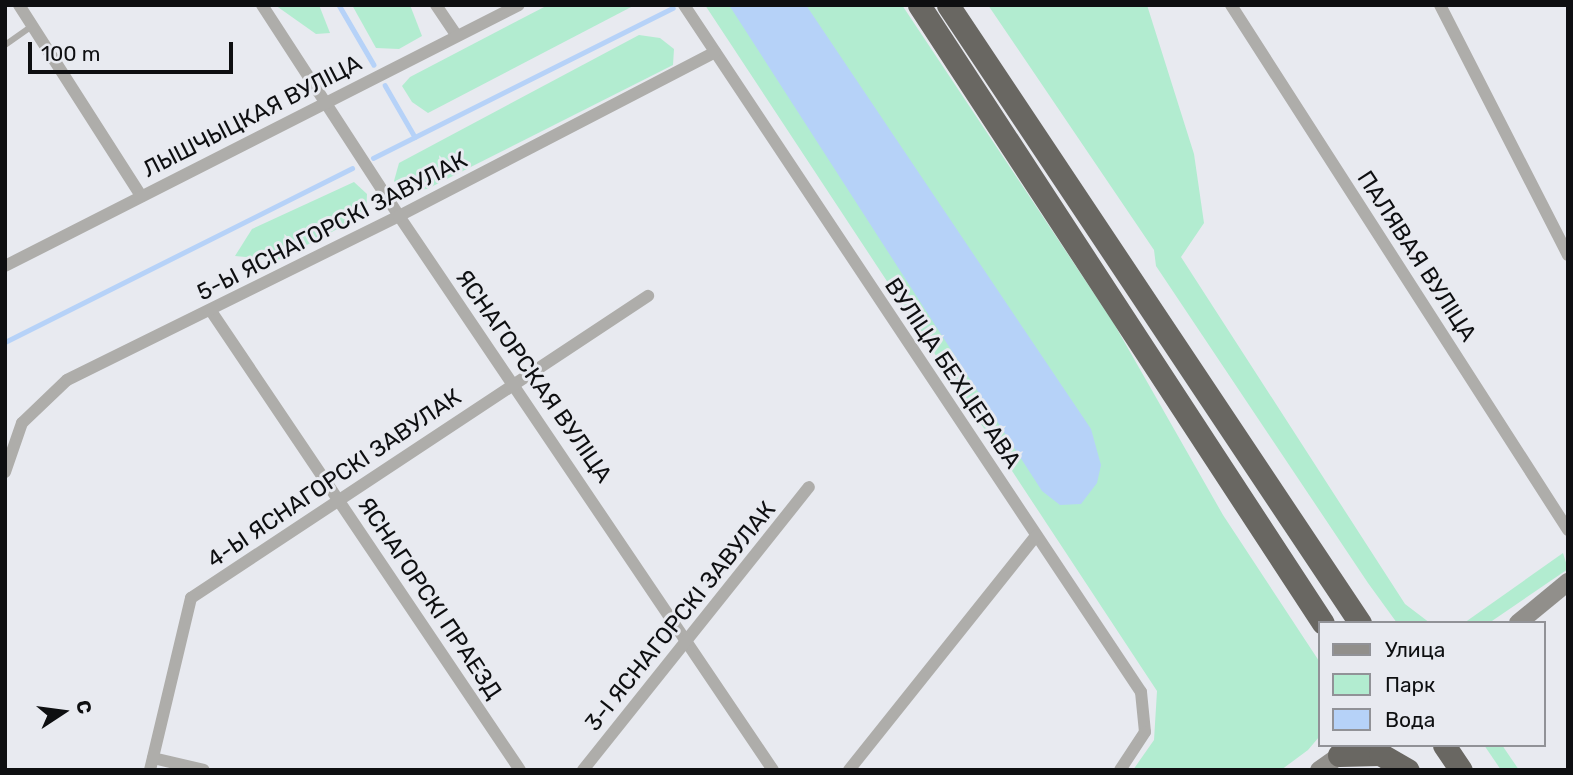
<!DOCTYPE html>
<html>
<head>
<meta charset="utf-8">
<style>
	body { margin:0 }
	#map { position:relative; width:1573px; height:775px; overflow:hidden; background:#e8eaf0; font-family:Rubik,sans-serif }
	div>[style] { position:absolute }
	[style*='--x'] { left:calc(var(--x)*1px); top:calc(var(--y)*1px); width:calc(var(--w)*1px); rotate:calc(var(--a)*1deg) }
	.green>* { inset:0; background:#b2ecd0 }
	.water>* { inset:0; background:#b6d2f8 }
	.stream>* { height:4.5px; margin:-2.25px; padding:0 2.25px; transform-origin:2.25px; border-radius:2.25px; background:#b6d2f8 }
	.lane>* { height:6px; margin:-3px; padding:0 3px; transform-origin:3px; border-radius:3px; background:#aeadaa }
	.street>* { height:12px; margin:-6px; padding:0 6px; transform-origin:6px; border-radius:6px; background:#aeadaa }
	.secondary>* { height:18px; margin:-9px; padding:0 9px; transform-origin:9px; border-radius:9px; background:#918f8b }
	.highway>* { height:23px; margin:-11.5px; padding:0 11.5px; transform-origin:11.5px; border-radius:11.5px; background:#696762 }
	span { translate:-50% -50%; white-space:nowrap; text-align:center; line-height:1.15; -webkit-text-stroke:6px #e8eaf0; paint-order:stroke }
	.street-label { font-size:23px; color:#0e0f11 }
	.frame { position:absolute; inset:0; border:7px solid #0e0f11; pointer-events:none }
	.legend { position:absolute; left:1318px; top:621px; width:228px; height:126px; box-sizing:border-box; background:#e8eaf0; border:2px solid #919297; margin:0; padding:9px 12px; list-style:none; font-size:21px; color:#0e0f11 }
	.legend li { display:flex; align-items:center; gap:14px; height:35px }
	.legend b { width:35px; border:2px solid #919297 }
	.north { position:absolute; left:28px; top:677px; width:70px; height:70px; -webkit-text-stroke:5px #e8eaf0; paint-order:stroke; rotate:77deg; font-size:19px; font-weight:700; line-height:28px; text-align:center; color:#0e0f11 }
	.north::after { content:''; display:block; margin:auto; width:24px; height:32px; background:#0e0f11; clip-path:polygon(50% 0,100% 100%,50% 72%,0 100%) }
	.scale { position:absolute; left:28px; top:42px; width:205px; height:32px; box-sizing:border-box; border:4px solid #0e0f11; border-top:0; padding-left:9px; font-size:21px; line-height:24px; white-space:nowrap; color:#0e0f11; -webkit-text-stroke:5px #e8eaf0; paint-order:stroke }
</style>
</head>
<body>
<div id="map">
	<div class="green">
		<i style="clip-path:polygon(275px 5px,319px 5px,330px 33px,316px 34px)"></i>
		<i style="clip-path:polygon(352px 5px,410px 5px,422px 36px,399px 49px,376px 48px)"></i>
		<i style="clip-path:polygon(548px 5px,635px 5px,428px 113px,412px 102px,402px 86px,410px 77px)"></i>
		<i style="clip-path:polygon(705px 5px,902px 5px,1113px 322px,1223px 515px,1319px 661px,1319px 737px,1308px 750px,1281px 770px,1133px 770px,1154px 740px,1157px 691px)"></i>
		<i style="clip-path:polygon(988px 5px,1147px 5px,1194px 154px,1204px 223px,1181px 257px,1405px 604px,1430px 623px,1397px 623px,1368px 583px,1156px 266px,1154px 250px)"></i>
		<i style="clip-path:polygon(639px 35px,660px 38px,674px 49px,673px 65px,427px 189px,402px 191px,394px 181px,399px 163px)"></i>
		<i style="clip-path:polygon(354px 182px,367px 194px,366px 214px,278px 260px,235px 256px,252px 229px)"></i>
		<i style="clip-path:polygon(1563px 553px,1568px 569px,1489px 623px,1464px 623px)"></i>
		<i style="clip-path:polygon(1484px 745px,1502px 745px,1519px 770px,1501px 770px)"></i>
	</div>
	<div class="water">
		<i style="clip-path:polygon(729px 5px,806px 5px,1091px 429px,1101px 465px,1097px 483px,1081px 504px,1060px 505px,1042px 491px)"></i>
	</div>
	<div class="stream">
		<i style="--x:339;--y:5;--w:69;--a:59.7"></i>
		<i style="--x:385;--y:85;--w:60;--a:60"></i>
		<i style="--x:373;--y:158;--w:335;--a:-26.6"></i>
		<i style="--x:5;--y:342;--w:388;--a:-26.6"></i>
	</div>
	<div class="lane">
		<i style="--x:5;--y:45;--w:33;--a:-35"></i>
	</div>
	<div class="street">
		<i style="--x:19;--y:5;--w:227;--a:57.4"></i>
		<i style="--x:262;--y:5;--w:252;--a:57"></i>
		<i style="--x:399;--y:216;--w:668;--a:55.98"></i>
		<i style="--x:436;--y:5;--w:37;--a:56"></i>
		<i style="--x:684;--y:5;--w:825;--a:56.37"></i>
		<i style="--x:1141;--y:692;--w:40;--a:84.3"></i>
		<i style="--x:1145;--y:732;--w:45;--a:123.3"></i>
		<i style="--x:1231;--y:5;--w:624;--a:57.3"></i>
		<i style="--x:1440;--y:5;--w:281;--a:62.9"></i>
		<i style="--x:5;--y:266;--w:576;--a:-26.92"></i>
		<i style="--x:211;--y:311;--w:553;--a:56.05"></i>
		<i style="--x:5;--y:472;--w:52;--a:-70.9"></i>
		<i style="--x:22;--y:423;--w:62;--a:-43.7"></i>
		<i style="--x:67;--y:380;--w:370;--a:-26.3"></i>
		<i style="--x:399;--y:216;--w:356;--a:-27.4"></i>
		<i style="--x:153;--y:758;--w:52;--a:13.2"></i>
		<i style="--x:150;--y:770;--w:177;--a:-76.6"></i>
		<i style="--x:191;--y:598;--w:548;--a:-33.46"></i>
		<i style="--x:583;--y:770;--w:362;--a:-51.4"></i>
		<i style="--x:849;--y:770;--w:300;--a:-51.4"></i>
	</div>
	<div class="secondary">
		<i style="--x:1518;--y:623;--w:65;--a:-39.4"></i>
		<i style="--x:1319;--y:770;--w:35;--a:-35"></i>
	</div>
	<div class="highway">
		<i style="--x:919;--y:5;--w:738;--a:56.83"></i>
		<i style="--x:948;--y:5;--w:743;--a:56.31"></i>
		<i style="--x:1444;--y:745;--w:30;--a:56"></i>
		<i style="--x:1339;--y:755;--w:41;--a:-1.4"></i>
		<i style="--x:1380;--y:754;--w:32;--a:30"></i>
	</div>
	<div class="street-label">
		<span style="left:252px;top:116px;rotate:-27deg">ЛЫШЧЫЦКАЯ ВУЛІЦА</span>
		<span style="left:332px;top:226px;rotate:-27deg">5-Ы ЯСНАГОРСКІ ЗАВУЛАК</span>
		<span style="left:1417px;top:256px;rotate:57deg">ПАЛЯВАЯ ВУЛІЦА</span>
		<span style="left:953px;top:373px;rotate:56deg">ВУЛІЦА БЕХЦЕРАВА</span>
		<span style="left:534px;top:376px;rotate:55deg">ЯСНАГОРСКАЯ ВУЛІЦА</span>
		<span style="left:334px;top:478px;rotate:-34deg">4-Ы ЯСНАГОРСКІ ЗАВУЛАК</span>
		<span style="left:430px;top:598px;rotate:56deg">ЯСНАГОРСКІ ПРАЕЗД</span>
		<span style="left:680px;top:616px;rotate:-51deg">3-І ЯСНАГОРСКІ ЗАВУЛАК</span>
	</div>
	<div class="frame"></div>
	<ul class="legend">
	<li><b style="height:9px;background:#918f8b"></b>Улица</li>
	<li><b style="height:19px;background:#b2ecd0"></b>Парк</li>
	<li><b style="height:19px;background:#b6d2f8"></b>Вода</li>
	</ul>
	<div class="north">С</div>
	<div class="scale">100 m</div>
</div>
</body>
</html>
